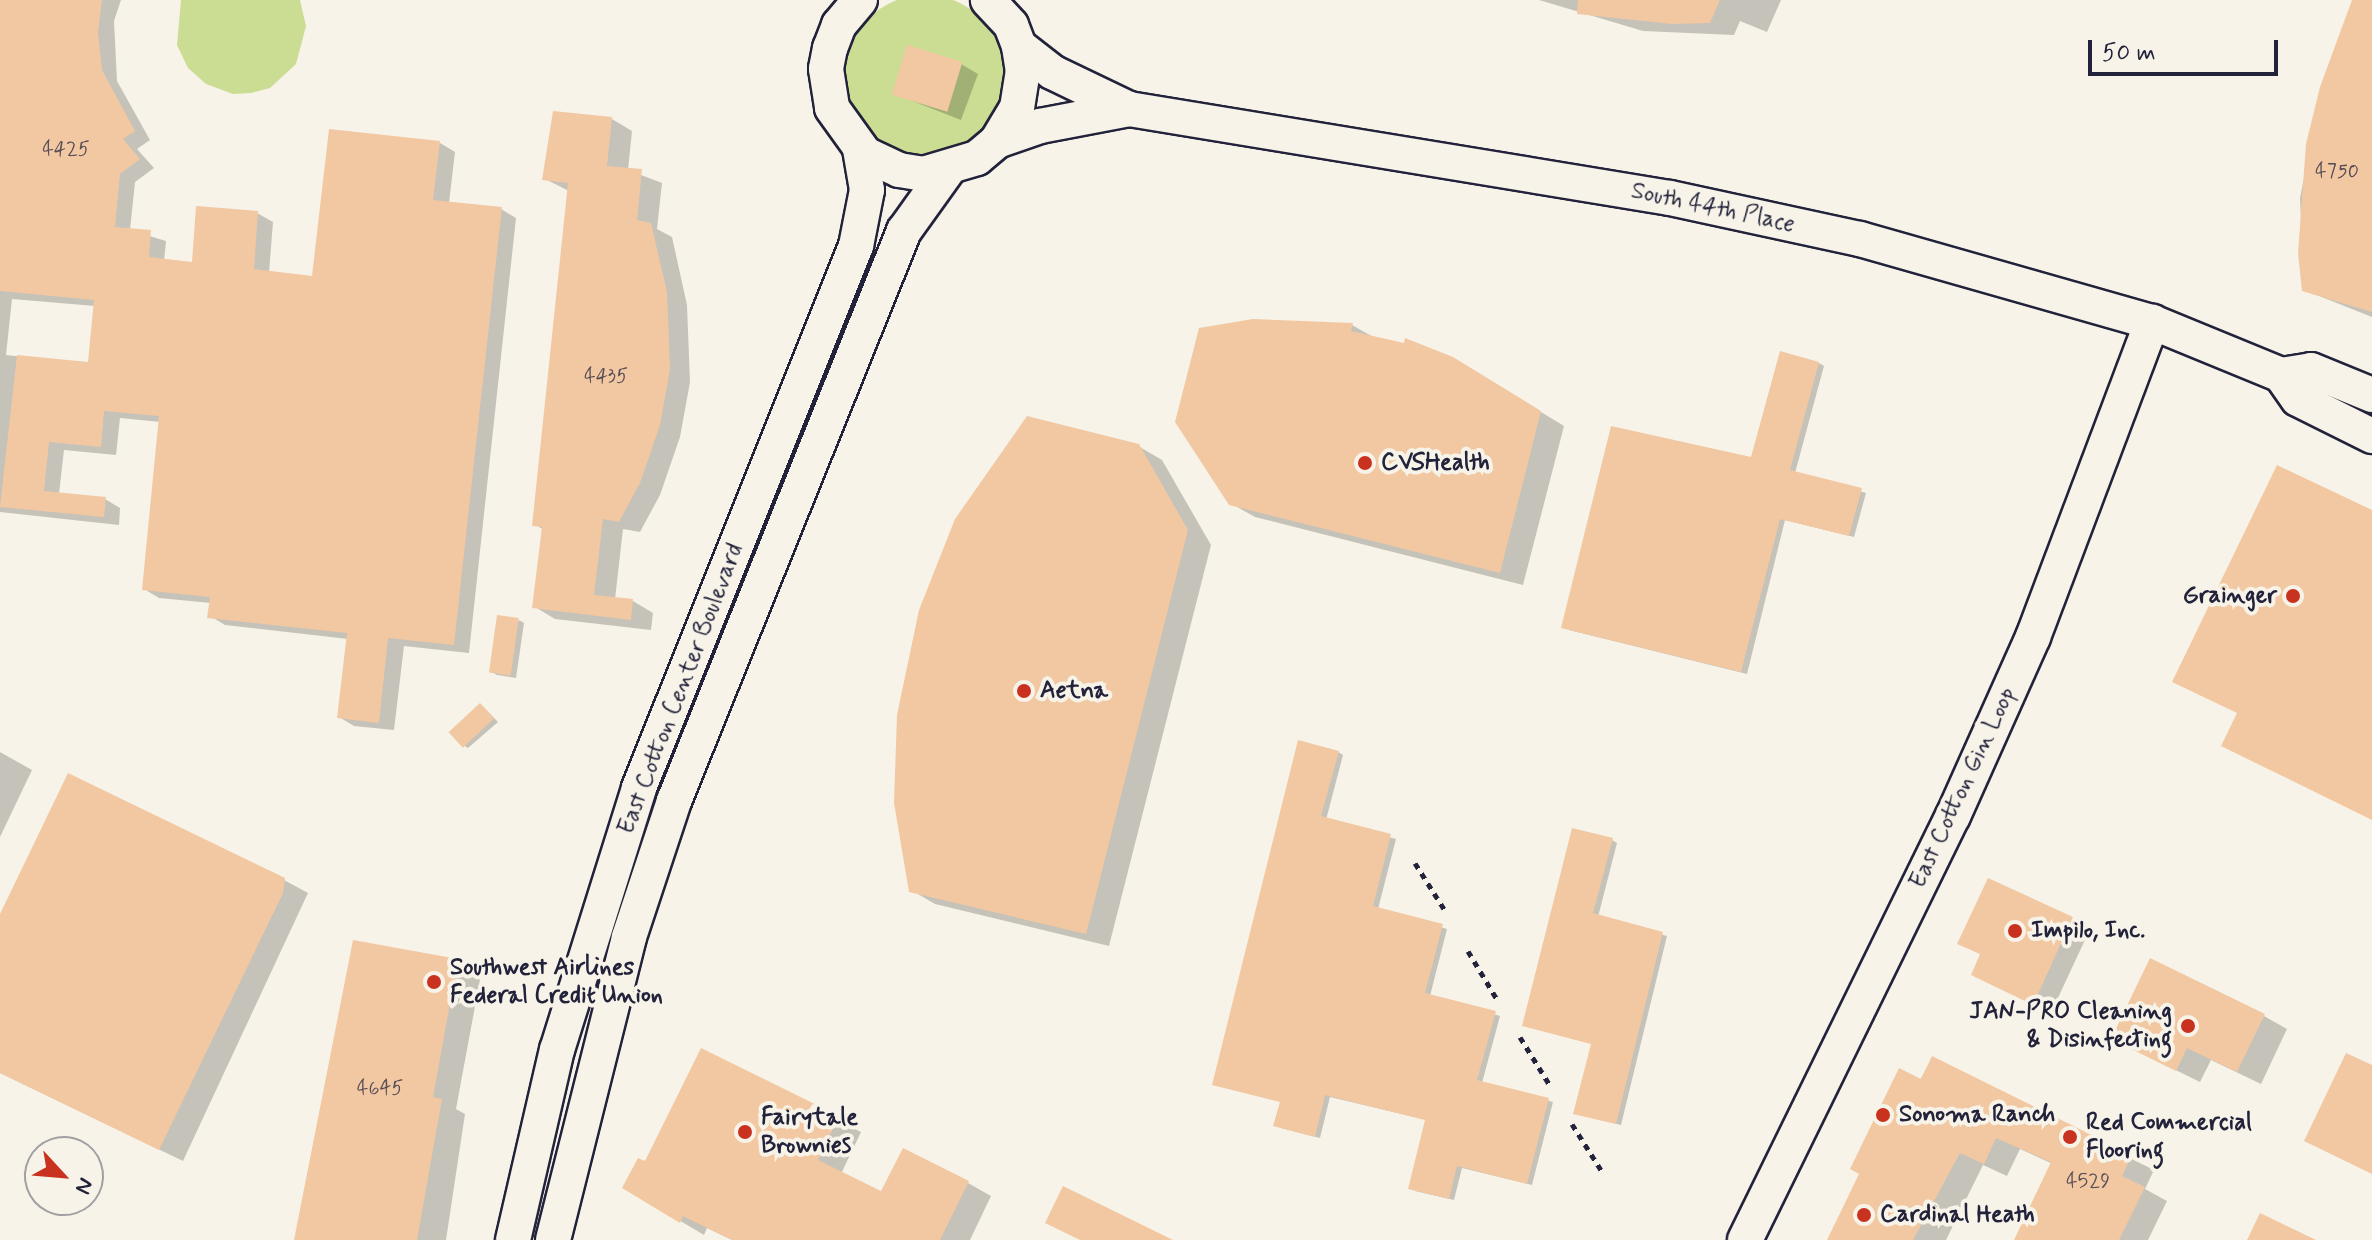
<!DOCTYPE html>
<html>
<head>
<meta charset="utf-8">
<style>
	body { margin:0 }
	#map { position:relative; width:2372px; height:1240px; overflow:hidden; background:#f7f3e8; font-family:Mynerve,sans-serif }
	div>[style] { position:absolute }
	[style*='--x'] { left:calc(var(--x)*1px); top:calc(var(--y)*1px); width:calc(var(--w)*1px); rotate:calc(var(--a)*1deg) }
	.green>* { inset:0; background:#cadd92 }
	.round { border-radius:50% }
	.shadow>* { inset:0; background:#0003 }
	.building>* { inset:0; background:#f2c8a2; transform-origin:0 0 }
	.path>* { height:5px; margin-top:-2.5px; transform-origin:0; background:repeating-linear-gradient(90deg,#22223b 0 6px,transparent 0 12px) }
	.roads { filter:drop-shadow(2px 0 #22223b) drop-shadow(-2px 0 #22223b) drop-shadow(0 2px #22223b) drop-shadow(0 -2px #22223b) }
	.minor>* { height:34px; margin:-17px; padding:0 17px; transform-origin:17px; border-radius:17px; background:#f7f3e8 }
	.dots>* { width:22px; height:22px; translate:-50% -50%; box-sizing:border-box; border:4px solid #f7f3e8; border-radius:50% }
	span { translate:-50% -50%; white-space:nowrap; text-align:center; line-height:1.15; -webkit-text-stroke:8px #f7f3e8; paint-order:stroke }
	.number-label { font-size:20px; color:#564c55 }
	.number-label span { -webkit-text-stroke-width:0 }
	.street-label { font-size:24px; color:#22223b }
	.poi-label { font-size:24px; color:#22223b; font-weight:700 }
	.left { translate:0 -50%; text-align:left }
	.right { translate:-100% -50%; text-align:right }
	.north { position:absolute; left:24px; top:1136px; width:80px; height:80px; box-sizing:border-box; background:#f7f3e8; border:2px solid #a29fa3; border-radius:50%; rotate:116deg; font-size:22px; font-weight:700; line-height:32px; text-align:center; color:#22223b }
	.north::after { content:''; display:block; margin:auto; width:28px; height:36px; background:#c8321e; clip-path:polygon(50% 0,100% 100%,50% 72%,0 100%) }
	.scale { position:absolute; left:2088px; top:40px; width:190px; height:36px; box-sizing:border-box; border:4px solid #22223b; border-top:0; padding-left:10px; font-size:24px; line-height:28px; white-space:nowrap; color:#22223b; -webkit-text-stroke:6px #f7f3e8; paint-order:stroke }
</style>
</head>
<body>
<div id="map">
	<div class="green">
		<i class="round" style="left:845px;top:-5px;width:160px;height:160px"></i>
		<i style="clip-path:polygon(181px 0,300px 0,306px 26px,296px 64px,270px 88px,251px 93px,233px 94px,206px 84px,188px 68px,177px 45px)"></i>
	</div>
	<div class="shadow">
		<i style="clip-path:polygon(evenodd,0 0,121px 0,114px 21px,117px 81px,150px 140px,137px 149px,154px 168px,135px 182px,130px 230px,166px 241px,164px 261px,193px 264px,257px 213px,273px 222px,269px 273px,314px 278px,440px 143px,455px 152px,449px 203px,501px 209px,516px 218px,469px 653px,404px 646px,394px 730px,354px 726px,339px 717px,348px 639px,225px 625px,210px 616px,211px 603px,159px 598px,144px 589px,161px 422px,120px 418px,116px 455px,64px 450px,59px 494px,105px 499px,120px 508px,119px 525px,0 512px,0 0,12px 299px,95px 306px,90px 365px,6px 355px,12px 299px)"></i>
		<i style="clip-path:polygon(1539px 0,1781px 0,1767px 32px,1740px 21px,1734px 35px,1643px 31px)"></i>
		<i style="clip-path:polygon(2354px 0,2372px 0,2372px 317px,2304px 290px,2300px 198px,2322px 87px)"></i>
		<i style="clip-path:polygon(961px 64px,978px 74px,961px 120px,892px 93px)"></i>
		<i style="clip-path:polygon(612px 119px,632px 131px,628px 170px,662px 183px,657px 229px,672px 237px,687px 305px,690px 382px,680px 437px,660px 495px,640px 532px,623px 529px,615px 599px,633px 601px,653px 613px,651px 630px,555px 619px,535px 607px,544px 530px,534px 524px,569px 191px,545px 179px)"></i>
		<i style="clip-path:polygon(1352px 325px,1375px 338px,1477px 373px,1564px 426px,1523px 585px,1255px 517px,1230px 503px)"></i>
		<i style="clip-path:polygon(1819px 363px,1824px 366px,1795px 473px,1866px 493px,1854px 537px,1785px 520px,1747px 674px,1569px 630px,1753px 459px)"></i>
		<i style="clip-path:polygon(1138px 446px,1162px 460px,1211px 545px,1109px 946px,935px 904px,911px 890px)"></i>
		<i style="clip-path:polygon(519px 620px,524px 623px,516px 678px,497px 675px,492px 672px)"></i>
		<i style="clip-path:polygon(481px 705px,498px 722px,468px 748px,463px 745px)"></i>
		<i style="clip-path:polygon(0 752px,32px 770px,0 837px)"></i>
		<i style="clip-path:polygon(1338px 752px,1343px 755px,1326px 820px,1396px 839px,1378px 909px,1447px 929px,1430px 996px,1500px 1016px,1482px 1083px,1553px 1102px,1532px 1185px,1462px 1168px,1454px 1200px,1415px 1191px,1427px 1120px,1330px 1097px,1320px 1138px,1281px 1128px,1282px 1102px,1214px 1084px)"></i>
		<i style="clip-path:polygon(1612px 840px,1617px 843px,1598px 917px,1667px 936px,1621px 1125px,1581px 1115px,1593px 1044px,1524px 1025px)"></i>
		<i style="clip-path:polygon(284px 880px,308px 893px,183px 1161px,0 1073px,0 919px)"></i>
		<i style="clip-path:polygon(1989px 880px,2090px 929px,2051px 1013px,1973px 975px,1982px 955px,1959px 943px)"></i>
		<i style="clip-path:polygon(457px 961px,481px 974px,456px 1109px,465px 1114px,446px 1240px,296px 1240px)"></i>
		<i style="clip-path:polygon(2264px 1016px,2287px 1029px,2261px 1084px,2211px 1060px,2200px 1082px,2137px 1051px)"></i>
		<i style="clip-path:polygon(702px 1051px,861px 1132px,841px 1174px,882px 1194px,968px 1183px,991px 1196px,970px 1240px,732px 1240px,707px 1228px,704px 1235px,625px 1188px,646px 1164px)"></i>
		<i style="clip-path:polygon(1932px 1059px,2154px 1170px,2145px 1189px,2167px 1201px,2148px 1240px,2016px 1240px,2053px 1164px,2020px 1149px,2007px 1176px,1983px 1165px,1946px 1240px,1829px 1240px)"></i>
	</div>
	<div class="building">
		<i style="clip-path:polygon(0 0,102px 0,98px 32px,102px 70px,135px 131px,123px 139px,140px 159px,120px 174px,115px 227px,151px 230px,149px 257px,192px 262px,196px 206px,258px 211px,254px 269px,312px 276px,329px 129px,440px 141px,433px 200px,502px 207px,454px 645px,388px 638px,379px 723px,337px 718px,347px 633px,207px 618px,210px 597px,142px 590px,159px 416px,104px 411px,101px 447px,49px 442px,44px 491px,106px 497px,104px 517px,0 507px,17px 355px,88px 362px,94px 300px,0 291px)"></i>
		<i style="clip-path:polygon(1578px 0,1720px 0,1710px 23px,1672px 24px,1577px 14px)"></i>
		<i style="clip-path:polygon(2352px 0,2372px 0,2372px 312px,2302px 291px,2298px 253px,2306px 144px,2320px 87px)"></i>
		<i style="left:907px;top:45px;width:58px;height:52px;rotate:17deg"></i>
		<i style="clip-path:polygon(553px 111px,612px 117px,607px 166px,642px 169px,637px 220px,651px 223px,667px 292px,670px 369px,660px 425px,640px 483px,619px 522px,603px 519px,594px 595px,633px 599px,631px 620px,532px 608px,542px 527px,532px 526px,568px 183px,542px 180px)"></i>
		<i style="clip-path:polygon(1253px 319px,1353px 323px,1351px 331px,1404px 343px,1405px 338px,1453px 357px,1541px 411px,1500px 573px,1229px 505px,1175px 422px,1199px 328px)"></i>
		<i style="clip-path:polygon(1780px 351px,1819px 362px,1790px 470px,1862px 488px,1849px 536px,1780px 519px,1741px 672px,1561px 628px,1611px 426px,1751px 457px)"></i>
		<i style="clip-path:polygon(1027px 416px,1139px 444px,1188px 530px,1086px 934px,909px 892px,894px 803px,897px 715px,919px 610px,955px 519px)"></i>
		<i style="clip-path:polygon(2277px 465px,2372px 510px,2372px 820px,2221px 746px,2237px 713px,2172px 682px)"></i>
		<i style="left:497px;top:615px;width:22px;height:58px;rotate:8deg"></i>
		<i style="left:480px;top:703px;width:21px;height:43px;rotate:47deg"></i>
		<i style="clip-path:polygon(1298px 740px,1339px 751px,1321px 816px,1391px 834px,1373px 906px,1443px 924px,1425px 993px,1496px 1011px,1477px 1080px,1549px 1098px,1527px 1184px,1457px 1166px,1449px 1199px,1408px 1189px,1425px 1120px,1325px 1095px,1315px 1137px,1273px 1126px,1280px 1102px,1212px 1085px)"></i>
		<i style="clip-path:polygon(68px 773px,285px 878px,283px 893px,159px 1150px,0 1073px,0 914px)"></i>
		<i style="clip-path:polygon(1572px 828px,1613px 838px,1593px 913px,1663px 932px,1616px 1124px,1573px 1114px,1591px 1044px,1522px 1026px)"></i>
		<i style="clip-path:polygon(1988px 878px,2073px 917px,2033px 1005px,1971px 975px,1980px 954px,1957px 944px)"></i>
		<i style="clip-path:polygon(353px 940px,458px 959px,433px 1097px,442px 1099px,417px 1240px,294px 1240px)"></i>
		<i style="clip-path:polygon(2150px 958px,2265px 1014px,2237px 1072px,2187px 1048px,2176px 1071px,2111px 1039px)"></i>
		<i style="clip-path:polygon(701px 1048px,839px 1116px,818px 1160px,881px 1191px,903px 1148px,969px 1181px,940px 1240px,732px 1240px,683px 1216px,680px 1223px,622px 1188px,638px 1158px,645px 1161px)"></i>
		<i style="clip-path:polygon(2346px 1053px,2372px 1065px,2372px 1174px,2304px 1141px)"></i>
		<i style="clip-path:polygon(1932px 1056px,2132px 1155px,2122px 1176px,2145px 1187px,2119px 1240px,2014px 1240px,2051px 1162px,1996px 1138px,1984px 1164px,1960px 1153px,1913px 1240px,1827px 1240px,1859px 1174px,1850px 1169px,1899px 1068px,1921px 1079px)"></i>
		<i style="clip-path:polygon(1063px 1186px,1173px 1240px,1080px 1240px,1045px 1223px)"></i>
		<i style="clip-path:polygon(2260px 1213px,2316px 1240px,2247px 1240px)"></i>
	</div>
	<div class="path">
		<i style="--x:1415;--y:863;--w:58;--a:57.7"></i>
		<i style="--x:1468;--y:951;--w:58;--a:59"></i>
		<i style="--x:1520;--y:1037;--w:59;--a:58.2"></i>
		<i style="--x:1572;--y:1124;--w:58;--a:57.7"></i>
	</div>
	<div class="roads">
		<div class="minor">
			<i style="--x:860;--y:0;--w:33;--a:130"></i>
			<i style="--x:839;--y:25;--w:25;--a:111"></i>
			<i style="--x:830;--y:48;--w:21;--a:101"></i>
			<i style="--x:826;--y:69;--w:39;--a:81"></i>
			<i style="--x:832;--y:108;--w:57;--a:54.3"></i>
			<i style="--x:865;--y:154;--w:38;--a:25"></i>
			<i style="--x:899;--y:170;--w:24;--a:9"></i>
			<i style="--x:923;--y:174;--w:56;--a:-16.5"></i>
			<i style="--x:977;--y:158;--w:26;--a:-40"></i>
			<i style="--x:997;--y:141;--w:39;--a:-59"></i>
			<i style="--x:1017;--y:108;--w:36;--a:-81"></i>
			<i style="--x:1023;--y:72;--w:26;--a:-99"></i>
			<i style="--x:1019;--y:46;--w:22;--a:-111"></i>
			<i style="--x:1011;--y:25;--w:34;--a:-133"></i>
			<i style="--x:1019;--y:46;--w:42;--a:38.2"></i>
			<i style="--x:1052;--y:72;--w:85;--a:25.7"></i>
			<i style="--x:1129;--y:109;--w:548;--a:9.34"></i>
			<i style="--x:1670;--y:198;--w:194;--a:12.2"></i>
			<i style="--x:1860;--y:239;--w:304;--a:15.9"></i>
			<i style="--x:2152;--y:322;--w:139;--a:22.3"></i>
			<i style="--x:2281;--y:375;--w:30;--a:-9"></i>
			<i style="--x:2311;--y:370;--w:66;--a:22.3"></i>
			<i style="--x:997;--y:141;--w:46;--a:-19.2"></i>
			<i style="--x:1040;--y:126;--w:91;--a:-10.8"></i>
			<i style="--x:2281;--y:375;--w:29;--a:55"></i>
			<i style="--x:2298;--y:399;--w:83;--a:26.6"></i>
			<i style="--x:513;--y:1240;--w:195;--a:-77"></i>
			<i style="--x:557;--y:1050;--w:275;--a:-72.6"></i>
			<i style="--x:639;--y:788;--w:584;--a:-68.18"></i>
			<i style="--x:856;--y:246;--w:57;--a:-78.9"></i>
			<i style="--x:867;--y:190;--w:42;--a:-99.7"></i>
			<i style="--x:553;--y:1240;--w:312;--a:-75.9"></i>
			<i style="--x:629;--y:937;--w:143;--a:-71.7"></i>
			<i style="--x:674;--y:801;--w:615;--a:-68.03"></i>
			<i style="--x:904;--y:231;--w:74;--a:-54.4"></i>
			<i style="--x:1745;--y:1240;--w:472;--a:-63.9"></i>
			<i style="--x:1953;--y:816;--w:196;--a:-65.9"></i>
			<i style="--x:2033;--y:637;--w:337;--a:-69.3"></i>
		</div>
	</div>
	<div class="dots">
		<i style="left:1365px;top:463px;background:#c8321e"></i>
		<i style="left:2293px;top:596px;background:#c8321e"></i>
		<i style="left:1024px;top:691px;background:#c8321e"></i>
		<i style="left:2015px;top:931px;background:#c8321e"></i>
		<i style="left:434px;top:982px;background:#c8321e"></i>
		<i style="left:2188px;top:1026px;background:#c8321e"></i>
		<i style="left:1883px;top:1115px;background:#c8321e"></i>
		<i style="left:745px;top:1132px;background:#c8321e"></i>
		<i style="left:2070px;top:1137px;background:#c8321e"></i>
		<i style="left:1864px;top:1215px;background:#c8321e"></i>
	</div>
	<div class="number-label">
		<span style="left:66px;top:149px">4425</span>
		<span style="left:2337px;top:171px">4750</span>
		<span style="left:606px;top:376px">4435</span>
		<span style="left:380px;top:1088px">4645</span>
		<span style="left:2088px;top:1181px">4529</span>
	</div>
	<div class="street-label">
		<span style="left:1713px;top:208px;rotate:12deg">South 44th Place</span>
		<span style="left:681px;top:689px;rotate:-69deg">East Cotton Center Boulevard</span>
		<span style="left:1963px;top:788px;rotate:-65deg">East Cotton Gin Loop</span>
	</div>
	<div class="poi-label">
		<span class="left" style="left:1381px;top:463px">CVSHealth</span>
		<span class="right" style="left:2277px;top:596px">Grainger</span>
		<span class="left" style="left:1040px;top:691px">Aetna</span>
		<span class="left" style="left:2031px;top:931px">Impilo, Inc.</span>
		<span class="left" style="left:450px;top:982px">Southwest Airlines<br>Federal Credit Union</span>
		<span class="right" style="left:2172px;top:1026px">JAN-PRO Cleaning<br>&amp; Disinfecting</span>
		<span class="left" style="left:1899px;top:1115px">Sonoma Ranch</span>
		<span class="left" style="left:761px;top:1132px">Fairytale<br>Brownies</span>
		<span class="left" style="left:2086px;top:1137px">Red Commercial<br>Flooring</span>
		<span class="left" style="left:1880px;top:1215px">Cardinal Heath</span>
	</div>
	<div class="north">N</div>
	<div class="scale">50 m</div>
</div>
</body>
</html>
